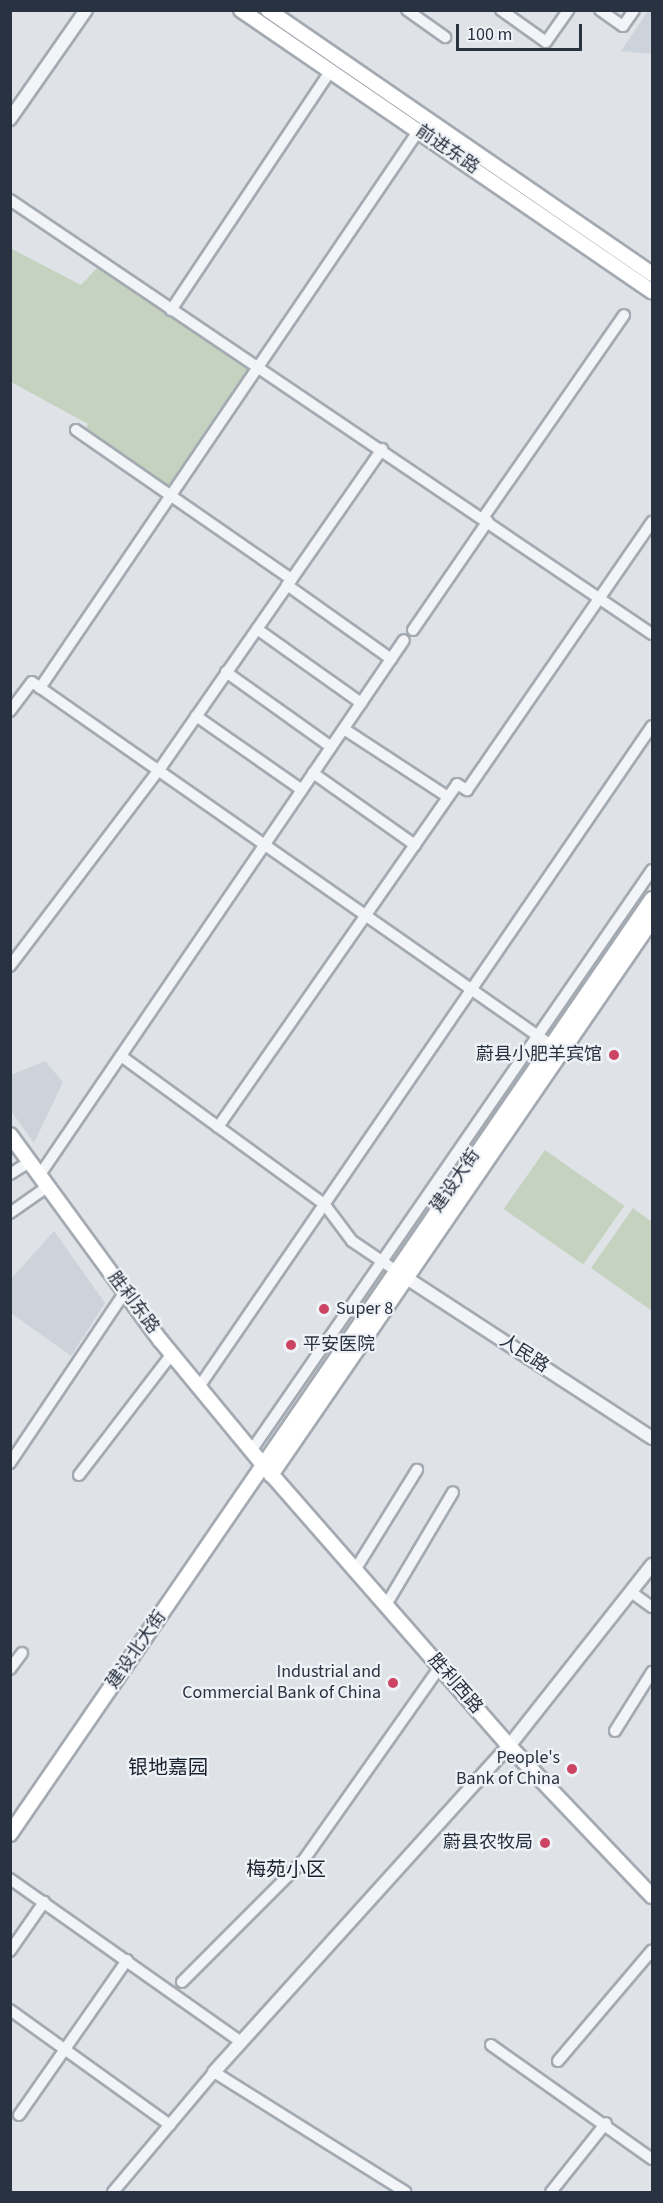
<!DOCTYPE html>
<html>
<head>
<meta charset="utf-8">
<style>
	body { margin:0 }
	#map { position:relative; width:663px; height:2203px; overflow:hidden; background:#dfe3e8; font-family:"Source Sans 3","Noto Sans SC",sans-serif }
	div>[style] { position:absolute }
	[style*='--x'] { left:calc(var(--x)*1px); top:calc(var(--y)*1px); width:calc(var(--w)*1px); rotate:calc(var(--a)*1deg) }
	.built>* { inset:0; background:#cdd3da }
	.green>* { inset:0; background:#c6d2c0; transform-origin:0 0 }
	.roads { filter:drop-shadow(2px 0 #a4aab2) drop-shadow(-2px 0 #a4aab2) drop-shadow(0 2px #a4aab2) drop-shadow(0 -2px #a4aab2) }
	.minor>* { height:10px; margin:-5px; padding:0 5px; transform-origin:5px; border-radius:5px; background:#f2f4f7 }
	.tertiary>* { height:12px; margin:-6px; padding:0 6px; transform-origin:6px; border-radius:6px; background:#f2f4f7 }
	.secondary>* { height:14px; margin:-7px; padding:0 7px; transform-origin:7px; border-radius:7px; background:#fff }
	.dots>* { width:16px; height:16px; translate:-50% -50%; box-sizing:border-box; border:3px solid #eff2f6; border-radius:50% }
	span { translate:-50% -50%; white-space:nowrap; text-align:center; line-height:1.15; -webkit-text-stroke:4.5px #eff2f6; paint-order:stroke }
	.street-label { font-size:18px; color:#283240 }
	.poi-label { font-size:18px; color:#283240 }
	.right { translate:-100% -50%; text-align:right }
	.left { translate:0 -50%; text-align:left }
	.neighbourhood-label { font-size:20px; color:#1a2330 }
	.frame { position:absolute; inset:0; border:12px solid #283240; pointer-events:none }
	.scale { position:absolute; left:456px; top:24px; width:126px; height:27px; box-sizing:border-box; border:3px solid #283240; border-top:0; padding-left:8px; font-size:18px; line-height:21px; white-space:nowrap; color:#283240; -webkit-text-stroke:4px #eff2f6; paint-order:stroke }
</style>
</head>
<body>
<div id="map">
	<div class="built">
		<i style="clip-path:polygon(648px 11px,652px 11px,652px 54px,621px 51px)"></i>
		<i style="clip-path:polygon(45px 1061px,63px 1082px,34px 1143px,11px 1111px,11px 1075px)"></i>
		<i style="clip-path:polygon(54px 1231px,105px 1303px,71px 1356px,11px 1313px,11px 1279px)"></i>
	</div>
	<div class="green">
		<i style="clip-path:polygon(10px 248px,81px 285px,97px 268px,250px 370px,169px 491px,84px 432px,88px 424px,11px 382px)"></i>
		<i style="left:545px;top:1150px;width:97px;height:72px;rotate:35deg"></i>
		<i style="clip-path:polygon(633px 1208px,652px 1222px,652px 1311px,591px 1268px)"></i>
	</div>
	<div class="roads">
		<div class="minor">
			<i style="--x:407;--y:10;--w:47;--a:35.4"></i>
			<i style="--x:501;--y:10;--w:55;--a:35.4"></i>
			<i style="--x:546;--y:42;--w:39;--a:-55"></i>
			<i style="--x:600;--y:10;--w:28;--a:35"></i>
			<i style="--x:623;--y:26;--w:19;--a:-55"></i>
			<i style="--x:10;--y:200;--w:775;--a:34.06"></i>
			<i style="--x:171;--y:310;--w:288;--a:-56.3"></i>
			<i style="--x:76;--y:430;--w:262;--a:34.7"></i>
			<i style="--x:483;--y:518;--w:247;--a:-55.2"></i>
			<i style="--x:287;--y:585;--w:128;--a:35.4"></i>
			<i style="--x:257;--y:629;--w:128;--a:35.4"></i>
			<i style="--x:413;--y:630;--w:132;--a:-55.5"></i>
			<i style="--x:226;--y:672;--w:129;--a:35.5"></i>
			<i style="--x:40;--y:688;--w:675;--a:-55.82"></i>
			<i style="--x:10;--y:711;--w:36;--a:-53"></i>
			<i style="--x:32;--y:682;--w:642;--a:34.98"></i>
			<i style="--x:196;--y:716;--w:129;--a:34.9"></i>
			<i style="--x:344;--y:729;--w:124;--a:33.2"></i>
			<i style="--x:313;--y:773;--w:125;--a:35.2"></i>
			<i style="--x:10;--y:966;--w:246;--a:-52.8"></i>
			<i style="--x:159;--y:770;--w:391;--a:-55.2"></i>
			<i style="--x:121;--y:1056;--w:253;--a:36.1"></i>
			<i style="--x:325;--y:1205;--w:45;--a:53.1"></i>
			<i style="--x:352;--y:1241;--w:52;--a:34"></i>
			<i style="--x:218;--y:1127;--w:418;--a:-55.1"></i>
			<i style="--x:457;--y:784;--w:12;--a:31"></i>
			<i style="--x:467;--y:790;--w:326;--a:-55.4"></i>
			<i style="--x:10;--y:1174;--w:22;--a:-32"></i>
			<i style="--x:39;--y:1176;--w:648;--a:-55.75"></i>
			<i style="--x:10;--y:1213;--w:45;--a:-35.1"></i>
			<i style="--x:199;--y:1387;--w:801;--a:-55.58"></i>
			<i style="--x:251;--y:1451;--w:706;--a:-55.39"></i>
			<i style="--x:10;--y:1463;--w:206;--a:-56.1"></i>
			<i style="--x:79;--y:1475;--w:153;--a:-52.5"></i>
			<i style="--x:355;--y:1570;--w:118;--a:-58.2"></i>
			<i style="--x:631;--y:1592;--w:26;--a:36"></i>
			<i style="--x:386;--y:1605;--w:131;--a:-59.3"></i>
			<i style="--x:10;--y:1669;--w:20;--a:-53"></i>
			<i style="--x:615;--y:1731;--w:70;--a:-57.9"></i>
			<i style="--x:10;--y:1879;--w:283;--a:35.2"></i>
			<i style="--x:10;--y:1951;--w:60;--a:-55.2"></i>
			<i style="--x:182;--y:1982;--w:171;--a:-45"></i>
			<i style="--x:303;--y:1861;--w:237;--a:-54.8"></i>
			<i style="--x:10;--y:2010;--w:197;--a:35.7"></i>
			<i style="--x:491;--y:2045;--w:197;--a:35.3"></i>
			<i style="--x:558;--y:2061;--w:145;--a:-49.7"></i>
			<i style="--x:19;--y:2115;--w:189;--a:-55.1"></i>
			<i style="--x:113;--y:2192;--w:157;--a:-49.9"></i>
			<i style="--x:214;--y:2072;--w:226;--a:32.1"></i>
			<i style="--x:551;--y:2192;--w:88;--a:-51.4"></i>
		</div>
		<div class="tertiary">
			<i style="--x:10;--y:119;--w:133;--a:-55.1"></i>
			<i style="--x:399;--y:1273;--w:302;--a:33.1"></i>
			<i style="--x:214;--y:2072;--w:440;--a:-47.9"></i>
			<i style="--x:509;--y:1746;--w:231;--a:-51.7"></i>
		</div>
		<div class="secondary">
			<i style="--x:241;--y:10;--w:498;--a:34.4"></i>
			<i style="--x:268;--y:10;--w:466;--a:34.5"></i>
			<i style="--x:10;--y:1135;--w:255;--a:53.8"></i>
			<i style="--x:161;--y:1341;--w:162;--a:50.5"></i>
			<i style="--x:264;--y:1466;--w:372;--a:48.8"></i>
			<i style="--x:509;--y:1746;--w:207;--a:46.4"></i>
			<i style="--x:271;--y:1475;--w:673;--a:-55.53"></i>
			<i style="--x:10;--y:1834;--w:1134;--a:-55.53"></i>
		</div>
	</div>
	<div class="dots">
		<i style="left:614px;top:1055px;background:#cd4463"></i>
		<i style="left:324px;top:1309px;background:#cd4463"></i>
		<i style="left:291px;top:1345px;background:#cd4463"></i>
		<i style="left:393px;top:1683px;background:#cd4463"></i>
		<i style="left:572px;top:1769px;background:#cd4463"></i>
		<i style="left:545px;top:1843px;background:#cd4463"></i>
	</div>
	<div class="street-label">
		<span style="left:447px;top:150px;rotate:34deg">前进东路</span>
		<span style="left:456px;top:1181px;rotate:-55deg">建设大街</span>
		<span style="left:133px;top:1303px;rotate:53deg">胜利东路</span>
		<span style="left:524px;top:1354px;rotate:33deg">人民路</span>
		<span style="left:137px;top:1650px;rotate:-55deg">建设北大街</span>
		<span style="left:455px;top:1684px;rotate:49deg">胜利西路</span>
	</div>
	<div class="poi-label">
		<span class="right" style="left:602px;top:1055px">蔚县小肥羊宾馆</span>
		<span class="left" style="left:336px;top:1309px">Super 8</span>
		<span class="left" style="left:303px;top:1345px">平安医院</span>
		<span class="right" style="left:381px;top:1683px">Industrial and<br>Commercial Bank of China</span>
		<span class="right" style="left:560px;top:1769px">People's<br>Bank of China</span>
		<span class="right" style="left:533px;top:1843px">蔚县农牧局</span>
	</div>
	<div class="neighbourhood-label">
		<span style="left:168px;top:1768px">银地嘉园</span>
		<span style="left:286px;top:1870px">梅苑小区</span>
	</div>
	<div class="frame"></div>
	<div class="scale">100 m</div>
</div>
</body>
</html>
